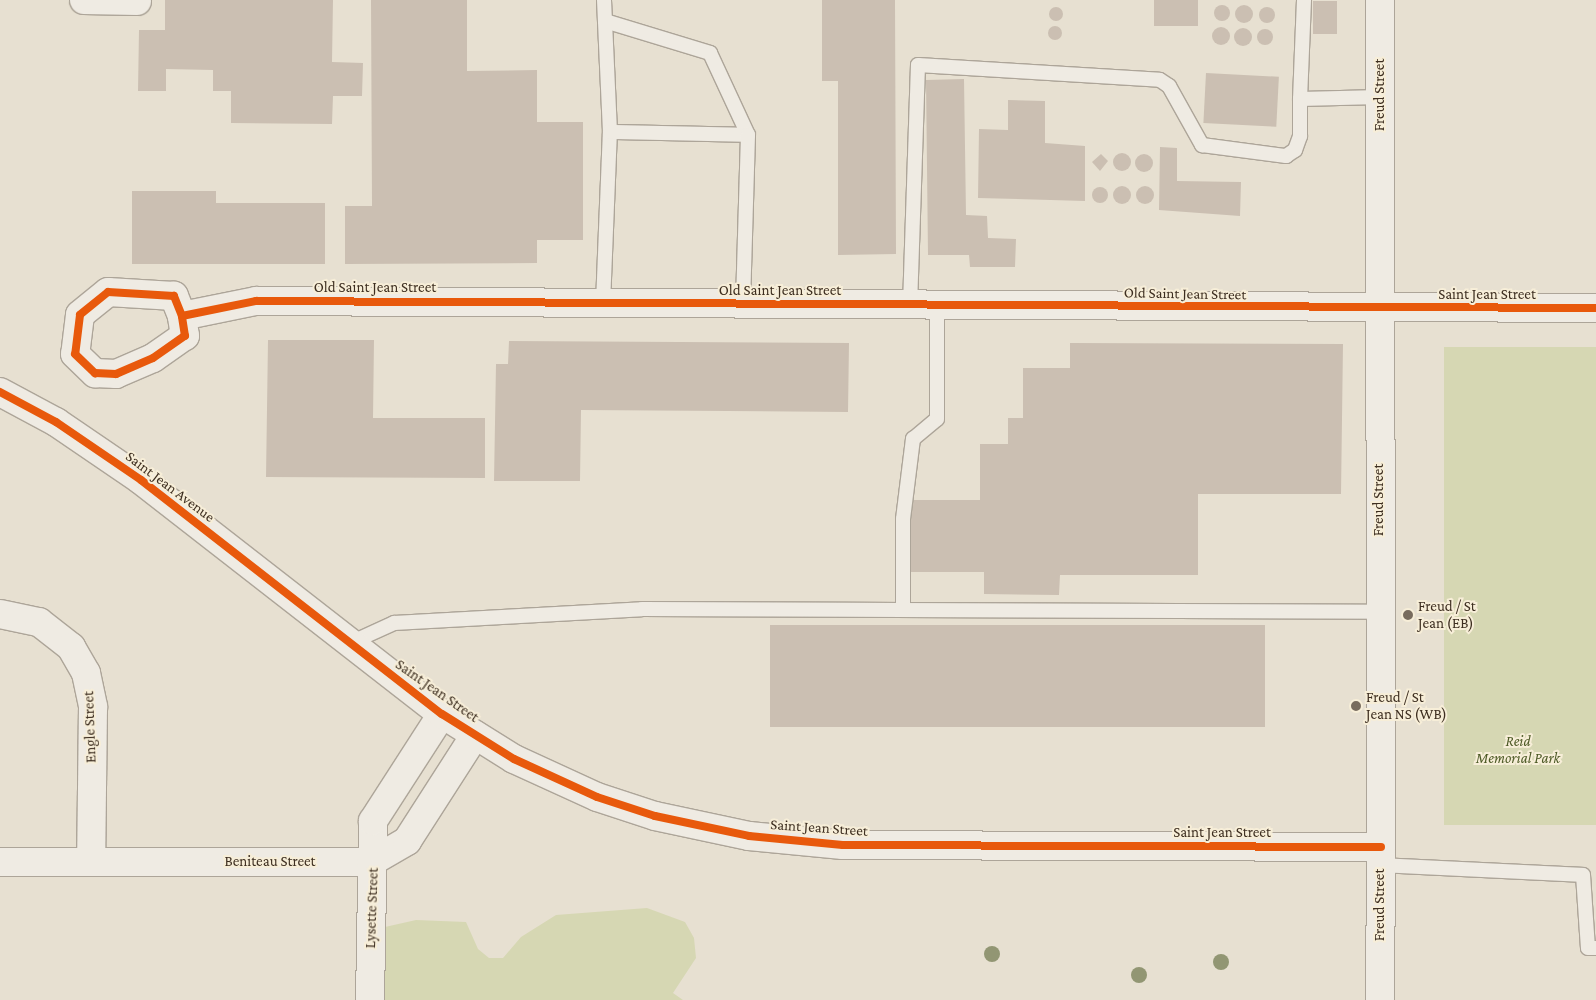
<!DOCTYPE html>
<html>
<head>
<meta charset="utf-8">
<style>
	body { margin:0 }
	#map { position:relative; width:1596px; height:1000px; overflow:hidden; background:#e7e0d1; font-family:"Crimson Pro",serif }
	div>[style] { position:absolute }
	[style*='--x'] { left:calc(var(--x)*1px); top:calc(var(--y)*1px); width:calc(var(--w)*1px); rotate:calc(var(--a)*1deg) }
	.green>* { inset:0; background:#d6d7b3; transform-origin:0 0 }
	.building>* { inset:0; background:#cbbfb2; transform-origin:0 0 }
	.round { border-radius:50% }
	.roads { filter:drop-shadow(1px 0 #ada599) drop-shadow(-1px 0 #ada599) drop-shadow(0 1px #ada599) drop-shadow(0 -1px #ada599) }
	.service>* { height:14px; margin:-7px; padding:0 7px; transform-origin:7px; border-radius:7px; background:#efebe3 }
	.minor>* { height:28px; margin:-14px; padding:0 14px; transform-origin:14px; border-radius:14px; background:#efebe3 }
	.tertiary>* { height:28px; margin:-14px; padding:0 14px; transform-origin:14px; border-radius:14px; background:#efebe3 }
	.cycleway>* { height:8px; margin:-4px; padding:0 4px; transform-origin:4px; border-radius:4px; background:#e8590c }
	.trees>* { width:16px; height:16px; margin:-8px; border-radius:50%; background:#929673 }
	.dots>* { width:14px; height:14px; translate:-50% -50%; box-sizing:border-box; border:2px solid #f7eed8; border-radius:50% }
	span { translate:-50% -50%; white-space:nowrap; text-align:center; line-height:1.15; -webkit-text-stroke:4px #f7eed8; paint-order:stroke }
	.street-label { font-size:15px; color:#3d2e20 }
	.poi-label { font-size:15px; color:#3d2e20 }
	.left { translate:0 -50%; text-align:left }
	.park-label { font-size:15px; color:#4d5a26; font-style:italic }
</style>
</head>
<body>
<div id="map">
	<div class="green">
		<i style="left:1444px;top:347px;width:152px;height:478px"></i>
		<i style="clip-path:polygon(647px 908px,685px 922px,694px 938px,696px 958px,673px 993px,683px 1000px,384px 1000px,385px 927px,416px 920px,466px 922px,478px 949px,489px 958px,503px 958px,521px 937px,556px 915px)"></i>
	</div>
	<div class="building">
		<i style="clip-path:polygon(165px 0,333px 0,332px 62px,363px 63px,362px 96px,333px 96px,332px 124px,231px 123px,231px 91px,213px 91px,213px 70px,166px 69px,166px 91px,138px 91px,139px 30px,165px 30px)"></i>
		<i style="clip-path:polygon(371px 0,467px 0,467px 71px,537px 70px,537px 122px,583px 122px,583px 240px,537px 240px,537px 263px,345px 264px,345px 206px,372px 206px)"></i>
		<i style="clip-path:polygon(822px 0,895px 0,896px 254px,838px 255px,838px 81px,822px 81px)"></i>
		<i style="left:1154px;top:0;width:44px;height:26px"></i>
		<i style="left:1313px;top:1px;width:24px;height:33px"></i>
		<i class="round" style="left:1214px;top:5px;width:16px;height:16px"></i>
		<i class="round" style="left:1235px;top:5px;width:18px;height:18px"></i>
		<i class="round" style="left:1259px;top:7px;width:16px;height:16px"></i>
		<i class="round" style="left:1049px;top:7px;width:14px;height:14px"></i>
		<i class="round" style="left:1048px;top:26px;width:14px;height:14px"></i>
		<i class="round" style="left:1212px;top:27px;width:18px;height:18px"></i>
		<i class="round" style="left:1234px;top:28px;width:18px;height:18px"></i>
		<i class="round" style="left:1257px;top:29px;width:16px;height:16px"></i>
		<i style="left:1206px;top:73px;width:73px;height:50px;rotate:3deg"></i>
		<i style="clip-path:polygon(964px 79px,966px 215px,987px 216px,988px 238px,1016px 239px,1015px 267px,970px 267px,969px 255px,928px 255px,926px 80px)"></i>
		<i style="clip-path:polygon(1008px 100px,1045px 101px,1045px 143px,1085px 146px,1085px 201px,978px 198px,979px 129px,1008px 130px)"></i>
		<i style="clip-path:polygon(1160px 147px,1177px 148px,1177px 181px,1241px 182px,1240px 216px,1159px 210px)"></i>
		<i class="round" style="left:1113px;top:153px;width:18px;height:18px"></i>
		<i style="clip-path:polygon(1101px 154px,1108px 161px,1100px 171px,1092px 162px)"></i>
		<i class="round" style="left:1135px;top:154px;width:18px;height:18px"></i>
		<i class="round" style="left:1136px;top:186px;width:18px;height:18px"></i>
		<i class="round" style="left:1113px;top:186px;width:18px;height:18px"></i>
		<i class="round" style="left:1092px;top:187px;width:16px;height:16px"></i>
		<i style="clip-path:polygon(132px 191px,216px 191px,216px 203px,325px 203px,325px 264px,132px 264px)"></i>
		<i style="clip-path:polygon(268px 340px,374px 340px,373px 418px,485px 418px,485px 478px,266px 477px)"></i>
		<i style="clip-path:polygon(509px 341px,849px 343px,848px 412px,581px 410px,580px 481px,494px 481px,496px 364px,508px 364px)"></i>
		<i style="clip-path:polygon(1070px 343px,1343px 344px,1341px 494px,1198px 494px,1198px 575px,1060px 575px,1059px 595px,984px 594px,984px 572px,908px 572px,908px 500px,980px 500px,980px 444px,1008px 444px,1008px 418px,1023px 418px,1023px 368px,1070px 368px)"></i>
		<i style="left:770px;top:625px;width:495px;height:102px"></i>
	</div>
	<div class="roads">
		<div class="service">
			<i style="--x:604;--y:0;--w:132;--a:87.4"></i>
			<i style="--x:1304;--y:0;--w:99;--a:92.3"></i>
			<i style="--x:1300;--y:99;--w:80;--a:-1.4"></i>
			<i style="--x:605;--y:21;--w:110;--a:16.9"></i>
			<i style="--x:710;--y:53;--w:90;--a:65.1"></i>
			<i style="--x:603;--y:304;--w:172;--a:-87.7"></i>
			<i style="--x:610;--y:132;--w:138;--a:1.2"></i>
			<i style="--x:748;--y:135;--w:169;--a:91.7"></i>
			<i style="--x:910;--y:306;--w:241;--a:-88.1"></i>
			<i style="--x:918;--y:65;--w:242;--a:3.5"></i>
			<i style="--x:1160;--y:80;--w:11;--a:34"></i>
			<i style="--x:1169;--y:86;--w:68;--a:60.8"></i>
			<i style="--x:1202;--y:145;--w:85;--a:7.5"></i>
			<i style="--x:1286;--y:156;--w:11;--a:-34"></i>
			<i style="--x:1295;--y:150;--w:15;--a:-70"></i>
			<i style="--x:1300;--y:136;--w:37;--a:-90"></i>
			<i style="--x:903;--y:610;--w:476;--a:0.2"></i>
			<i style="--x:348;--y:644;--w:51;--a:-24.5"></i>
			<i style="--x:394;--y:623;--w:248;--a:-3.2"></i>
			<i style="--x:642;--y:609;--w:261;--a:0.2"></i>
			<i style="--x:903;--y:610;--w:91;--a:-90"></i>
			<i style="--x:903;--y:519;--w:81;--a:-82.9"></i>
			<i style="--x:913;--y:439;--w:31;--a:-40"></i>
			<i style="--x:937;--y:419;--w:113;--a:-90"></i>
			<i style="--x:1381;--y:865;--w:202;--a:2.8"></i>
			<i style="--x:1583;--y:875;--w:73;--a:86.1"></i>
			<i style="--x:1588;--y:948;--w:8;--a:0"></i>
		</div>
		<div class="minor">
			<i style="--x:84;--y:0;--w:53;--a:1.1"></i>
			<i style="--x:182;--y:316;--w:22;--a:-112"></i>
			<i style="--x:174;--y:296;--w:66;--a:-176.5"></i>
			<i style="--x:108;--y:292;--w:36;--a:141"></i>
			<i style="--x:80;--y:315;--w:39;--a:97"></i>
			<i style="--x:75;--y:354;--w:28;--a:44"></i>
			<i style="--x:95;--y:373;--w:21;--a:3"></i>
			<i style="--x:116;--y:374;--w:40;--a:-23.4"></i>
			<i style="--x:153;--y:358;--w:39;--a:-35"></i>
			<i style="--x:185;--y:336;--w:20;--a:-99"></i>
			<i style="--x:182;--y:316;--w:76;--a:-11.5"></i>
			<i style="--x:256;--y:301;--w:1340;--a:0.3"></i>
			<i style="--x:0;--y:614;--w:40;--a:12"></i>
			<i style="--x:39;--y:622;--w:41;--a:38"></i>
			<i style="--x:71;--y:647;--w:30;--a:60"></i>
			<i style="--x:86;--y:673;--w:35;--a:78"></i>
			<i style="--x:93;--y:707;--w:154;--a:90.7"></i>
			<i style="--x:0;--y:862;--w:371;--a:0"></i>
			<i style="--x:371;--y:862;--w:42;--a:-30.3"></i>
			<i style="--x:407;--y:841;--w:126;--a:-57.3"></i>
			<i style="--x:370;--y:1000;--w:179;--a:-89"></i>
			<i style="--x:373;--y:821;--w:127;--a:-57.2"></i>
			<i style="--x:1380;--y:1000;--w:153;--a:-89.6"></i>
		</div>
		<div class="tertiary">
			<i style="--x:0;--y:392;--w:64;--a:28.2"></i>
			<i style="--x:56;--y:422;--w:103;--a:34.3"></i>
			<i style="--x:141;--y:480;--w:381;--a:37.9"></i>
			<i style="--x:442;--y:714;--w:85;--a:32"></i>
			<i style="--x:514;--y:759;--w:91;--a:24.6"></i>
			<i style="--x:597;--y:797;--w:61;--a:18.1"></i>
			<i style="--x:655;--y:816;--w:96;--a:12"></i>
			<i style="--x:749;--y:836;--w:94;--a:5.5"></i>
			<i style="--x:843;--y:845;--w:538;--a:0.21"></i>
			<i style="--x:1381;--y:847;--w:847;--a:-90.07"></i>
		</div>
	</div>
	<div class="cycleway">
		<i style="--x:182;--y:316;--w:22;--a:-112"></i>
		<i style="--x:174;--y:296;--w:66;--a:-176.5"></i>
		<i style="--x:108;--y:292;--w:36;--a:141"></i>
		<i style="--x:80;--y:315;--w:39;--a:97"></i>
		<i style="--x:75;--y:354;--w:28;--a:44"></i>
		<i style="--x:95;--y:373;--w:21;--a:3"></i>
		<i style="--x:116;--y:374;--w:40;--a:-23.4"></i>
		<i style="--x:153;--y:358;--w:39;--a:-35"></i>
		<i style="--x:185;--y:336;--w:20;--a:-99"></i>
		<i style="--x:182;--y:316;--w:76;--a:-11.5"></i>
		<i style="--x:256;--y:301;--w:1340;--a:0.3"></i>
		<i style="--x:0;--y:392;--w:64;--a:28.2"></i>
		<i style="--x:56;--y:422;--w:103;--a:34.3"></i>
		<i style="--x:141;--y:480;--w:381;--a:37.9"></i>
		<i style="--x:442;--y:714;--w:85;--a:32"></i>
		<i style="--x:514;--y:759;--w:91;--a:24.6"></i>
		<i style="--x:597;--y:797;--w:61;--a:18.1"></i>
		<i style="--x:655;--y:816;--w:96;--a:12"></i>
		<i style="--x:749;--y:836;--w:94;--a:5.5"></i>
		<i style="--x:843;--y:845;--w:538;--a:0.21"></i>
	</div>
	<div class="trees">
		<i style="left:992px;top:954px"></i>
		<i style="left:1221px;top:962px"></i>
		<i style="left:1139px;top:975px"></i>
	</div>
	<div class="dots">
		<i style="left:1408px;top:615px;background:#786c5e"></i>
		<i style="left:1356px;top:706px;background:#786c5e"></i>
	</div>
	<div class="street-label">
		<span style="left:1380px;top:95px;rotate:-90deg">Freud Street</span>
		<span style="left:375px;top:288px">Old Saint Jean Street</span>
		<span style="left:780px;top:291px">Old Saint Jean Street</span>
		<span style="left:1185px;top:294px;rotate:1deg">Old Saint Jean Street</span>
		<span style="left:1487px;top:295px">Saint Jean Street</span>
		<span style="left:170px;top:487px;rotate:37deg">Saint Jean Avenue</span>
		<span style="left:1379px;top:500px;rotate:-90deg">Freud Street</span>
		<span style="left:437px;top:691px;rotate:35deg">Saint Jean Street</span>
		<span style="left:90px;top:727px;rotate:-92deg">Engle Street</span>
		<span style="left:819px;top:828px;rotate:4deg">Saint Jean Street</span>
		<span style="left:1222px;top:833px">Saint Jean Street</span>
		<span style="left:270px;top:862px">Beniteau Street</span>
		<span style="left:1380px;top:905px;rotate:-90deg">Freud Street</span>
		<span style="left:372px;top:908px;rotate:-88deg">Lysette Street</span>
	</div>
	<div class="poi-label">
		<span class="left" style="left:1418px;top:615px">Freud / St<br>Jean (EB)</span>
		<span class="left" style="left:1366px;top:706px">Freud / St<br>Jean NS (WB)</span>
	</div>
	<div class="park-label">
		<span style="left:1518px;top:750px">Reid<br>Memorial Park</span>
	</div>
</div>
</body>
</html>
